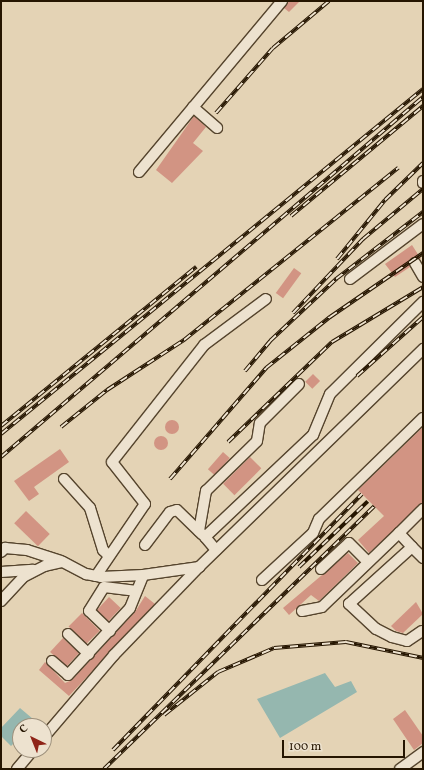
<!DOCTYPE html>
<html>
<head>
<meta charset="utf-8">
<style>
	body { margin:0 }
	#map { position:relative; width:424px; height:770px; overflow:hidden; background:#e4d3b5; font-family:Vollkorn,serif }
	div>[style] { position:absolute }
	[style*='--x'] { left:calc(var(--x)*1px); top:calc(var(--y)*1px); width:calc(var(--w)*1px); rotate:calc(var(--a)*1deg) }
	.water>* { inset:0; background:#95b7af }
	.building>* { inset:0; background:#d29483; transform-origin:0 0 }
	.round { border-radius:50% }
	.roads { filter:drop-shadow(1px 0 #55442d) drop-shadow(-1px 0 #55442d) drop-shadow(0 1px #55442d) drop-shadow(0 -1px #55442d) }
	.minor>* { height:10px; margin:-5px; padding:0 5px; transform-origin:5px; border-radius:5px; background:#ede2cf }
	.rail>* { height:4px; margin-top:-2px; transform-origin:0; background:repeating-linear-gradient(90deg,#ede2cf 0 8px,#251500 0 16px); box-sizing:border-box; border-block:1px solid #251500 }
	span { translate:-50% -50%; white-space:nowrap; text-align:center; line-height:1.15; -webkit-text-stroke:3px #ede2cf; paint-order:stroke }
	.frame { position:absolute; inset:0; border:2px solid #251500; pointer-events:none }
	.north { position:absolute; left:12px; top:718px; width:40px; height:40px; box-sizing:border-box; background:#ede2cf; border:1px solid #9d907c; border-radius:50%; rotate:317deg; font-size:11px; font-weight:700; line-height:16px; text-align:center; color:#251500 }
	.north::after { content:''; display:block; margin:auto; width:14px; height:18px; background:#8f2418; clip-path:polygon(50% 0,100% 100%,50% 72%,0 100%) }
	.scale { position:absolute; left:282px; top:740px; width:123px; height:18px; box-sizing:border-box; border:2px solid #251500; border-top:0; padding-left:5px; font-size:12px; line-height:14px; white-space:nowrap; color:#251500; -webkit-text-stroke:3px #ede2cf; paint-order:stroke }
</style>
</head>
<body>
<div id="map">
	<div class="water">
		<i style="clip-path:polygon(325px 673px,335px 687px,351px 681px,357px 692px,280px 738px,257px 699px)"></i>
		<i style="clip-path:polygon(20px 708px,33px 719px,33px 724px,20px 726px,20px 737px,11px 746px,1px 736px,1px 728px)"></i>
	</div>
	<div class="building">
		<i style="clip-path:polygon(288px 1px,300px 1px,289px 12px,284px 8px)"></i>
		<i style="clip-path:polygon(194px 116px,206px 127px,193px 143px,203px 151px,172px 183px,156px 170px)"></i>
		<i style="clip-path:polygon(412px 245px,421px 259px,411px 258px,410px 267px,395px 277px,385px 264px)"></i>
		<i style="left:294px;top:268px;width:9px;height:31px;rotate:36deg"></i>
		<i style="left:313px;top:374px;width:10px;height:11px;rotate:45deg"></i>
		<i class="round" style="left:165px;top:420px;width:14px;height:14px"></i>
		<i style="clip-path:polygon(423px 427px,423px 503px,369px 553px,358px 540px,384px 516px,358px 490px)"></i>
		<i class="round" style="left:154px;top:436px;width:14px;height:14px"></i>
		<i style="clip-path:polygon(60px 449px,69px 462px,34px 487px,39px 494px,29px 501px,14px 481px)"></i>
		<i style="left:223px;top:452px;width:9px;height:23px;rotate:41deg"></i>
		<i style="left:250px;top:457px;width:16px;height:38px;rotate:45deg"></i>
		<i style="left:26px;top:511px;width:33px;height:17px;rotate:44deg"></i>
		<i style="clip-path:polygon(348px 553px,358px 563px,319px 601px,311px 595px,289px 615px,283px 608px)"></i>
		<i style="clip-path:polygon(145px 596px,155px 604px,69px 696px,39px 670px,45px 662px,65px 683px,72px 680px,135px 612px)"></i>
		<i style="left:109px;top:597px;width:16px;height:18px;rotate:43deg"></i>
		<i style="clip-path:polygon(416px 602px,423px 614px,403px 633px,396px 631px,391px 626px)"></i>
		<i style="left:82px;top:613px;width:25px;height:19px;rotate:45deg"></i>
		<i style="left:63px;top:638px;width:22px;height:19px;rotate:43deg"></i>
		<i style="clip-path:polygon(405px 710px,423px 736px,423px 743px,414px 750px,393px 719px)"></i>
	</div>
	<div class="roads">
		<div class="minor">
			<i style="--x:193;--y:107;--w:32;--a:41"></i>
			<i style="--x:139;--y:172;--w:223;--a:-50.1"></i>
			<i style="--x:423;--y:181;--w:2;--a:90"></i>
			<i style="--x:415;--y:263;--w:16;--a:60"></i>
			<i style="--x:350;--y:279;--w:91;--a:-37"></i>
			<i style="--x:64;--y:479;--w:39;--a:48"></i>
			<i style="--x:90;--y:508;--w:44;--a:72.8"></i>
			<i style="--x:103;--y:550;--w:8;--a:45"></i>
			<i style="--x:199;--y:531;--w:41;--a:-80.1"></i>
			<i style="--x:206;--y:491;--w:71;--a:-44.4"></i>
			<i style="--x:257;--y:441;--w:18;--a:-81"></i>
			<i style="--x:260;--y:423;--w:55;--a:-45"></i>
			<i style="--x:145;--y:545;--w:41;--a:-52.9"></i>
			<i style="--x:170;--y:512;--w:7;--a:-16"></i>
			<i style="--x:177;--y:510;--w:35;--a:44"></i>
			<i style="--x:412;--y:547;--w:19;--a:-133"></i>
			<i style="--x:399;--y:533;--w:34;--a:-45"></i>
			<i style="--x:216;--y:550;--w:17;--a:-130"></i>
			<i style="--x:205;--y:537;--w:149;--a:-43.4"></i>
			<i style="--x:313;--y:435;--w:44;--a:-67.5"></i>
			<i style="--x:330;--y:394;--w:131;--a:-44.7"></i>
			<i style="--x:1;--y:552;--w:6;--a:-45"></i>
			<i style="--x:5;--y:548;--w:22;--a:5"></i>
			<i style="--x:27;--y:550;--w:36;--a:18"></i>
			<i style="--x:321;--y:569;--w:38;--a:-43"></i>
			<i style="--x:349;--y:543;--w:27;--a:45"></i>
			<i style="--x:1;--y:572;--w:32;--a:-4"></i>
			<i style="--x:96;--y:576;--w:87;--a:-55.8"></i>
			<i style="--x:145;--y:504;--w:53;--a:-128.2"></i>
			<i style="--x:112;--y:462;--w:149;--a:-51.8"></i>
			<i style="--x:204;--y:345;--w:77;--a:-36.6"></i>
			<i style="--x:262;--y:580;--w:69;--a:-42.7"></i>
			<i style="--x:313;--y:533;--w:15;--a:-67"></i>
			<i style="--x:319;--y:519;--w:145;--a:-44.2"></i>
			<i style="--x:1;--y:601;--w:33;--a:-47"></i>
			<i style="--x:23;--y:577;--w:25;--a:-27"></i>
			<i style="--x:45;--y:566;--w:18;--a:-13"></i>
			<i style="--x:63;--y:562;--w:26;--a:28"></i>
			<i style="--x:86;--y:574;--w:15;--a:11"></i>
			<i style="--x:101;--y:577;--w:42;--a:-2.7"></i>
			<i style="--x:302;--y:611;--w:20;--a:-11"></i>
			<i style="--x:322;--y:607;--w:107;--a:-43.9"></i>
			<i style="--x:110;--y:631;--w:29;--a:-136"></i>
			<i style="--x:89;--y:611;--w:28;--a:-58"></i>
			<i style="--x:104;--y:587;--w:31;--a:7"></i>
			<i style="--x:422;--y:631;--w:18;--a:146"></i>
			<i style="--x:407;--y:641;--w:16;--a:-165"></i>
			<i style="--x:392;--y:637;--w:18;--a:-153"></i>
			<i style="--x:376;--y:629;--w:37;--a:-137"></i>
			<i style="--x:349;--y:604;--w:85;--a:-42.1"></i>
			<i style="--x:412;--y:547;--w:16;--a:45"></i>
			<i style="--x:68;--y:634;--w:29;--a:44"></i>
			<i style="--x:52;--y:661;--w:21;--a:41"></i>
			<i style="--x:68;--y:675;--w:91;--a:-47.2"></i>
			<i style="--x:130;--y:608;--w:35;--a:-68"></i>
			<i style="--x:143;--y:575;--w:57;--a:-8.1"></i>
			<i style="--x:199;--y:567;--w:313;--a:-44.2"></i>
			<i style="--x:44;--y:737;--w:108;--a:-49.5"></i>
			<i style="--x:114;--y:655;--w:122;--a:-46"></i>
			<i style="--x:17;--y:769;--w:25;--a:-50"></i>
			<i style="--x:400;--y:769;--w:29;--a:-36"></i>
		</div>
	</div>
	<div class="rail">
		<i style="--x:216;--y:113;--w:86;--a:-48.8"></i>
		<i style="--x:273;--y:48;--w:73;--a:-40"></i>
		<i style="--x:291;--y:216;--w:172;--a:-39.8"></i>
		<i style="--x:337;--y:259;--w:76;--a:-50.9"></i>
		<i style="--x:385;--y:200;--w:53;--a:-44.2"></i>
		<i style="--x:293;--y:313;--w:102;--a:-46.6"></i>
		<i style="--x:363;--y:239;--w:78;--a:-39.8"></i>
		<i style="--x:245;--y:371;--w:39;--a:-50"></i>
		<i style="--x:270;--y:341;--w:91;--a:-43.2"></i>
		<i style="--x:336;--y:279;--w:110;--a:-37.6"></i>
		<i style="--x:357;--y:376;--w:89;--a:-41.8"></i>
		<i style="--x:1;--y:426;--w:252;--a:-39.2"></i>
		<i style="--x:61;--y:427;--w:59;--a:-38.8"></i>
		<i style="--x:107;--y:390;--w:92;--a:-33"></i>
		<i style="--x:184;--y:340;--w:275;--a:-38.8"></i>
		<i style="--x:1;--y:434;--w:545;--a:-39.27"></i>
		<i style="--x:228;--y:442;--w:144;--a:-43.9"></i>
		<i style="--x:332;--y:342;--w:106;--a:-31.1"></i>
		<i style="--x:1;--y:457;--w:555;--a:-40.47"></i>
		<i style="--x:170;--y:479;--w:147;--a:-49.1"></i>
		<i style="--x:266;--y:368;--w:82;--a:-38.6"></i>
		<i style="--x:330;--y:317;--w:113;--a:-34.5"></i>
		<i style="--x:299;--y:567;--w:95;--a:-43.7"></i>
		<i style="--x:164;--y:715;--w:69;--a:-38.5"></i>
		<i style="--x:218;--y:672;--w:61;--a:-23.2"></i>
		<i style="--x:274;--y:648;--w:72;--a:-4.8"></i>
		<i style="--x:346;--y:642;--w:79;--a:11.7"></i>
		<i style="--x:113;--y:750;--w:357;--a:-45.8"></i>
		<i style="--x:104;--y:769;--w:377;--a:-44.2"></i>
	</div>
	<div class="frame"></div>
	<div class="north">С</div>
	<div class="scale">100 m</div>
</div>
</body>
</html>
